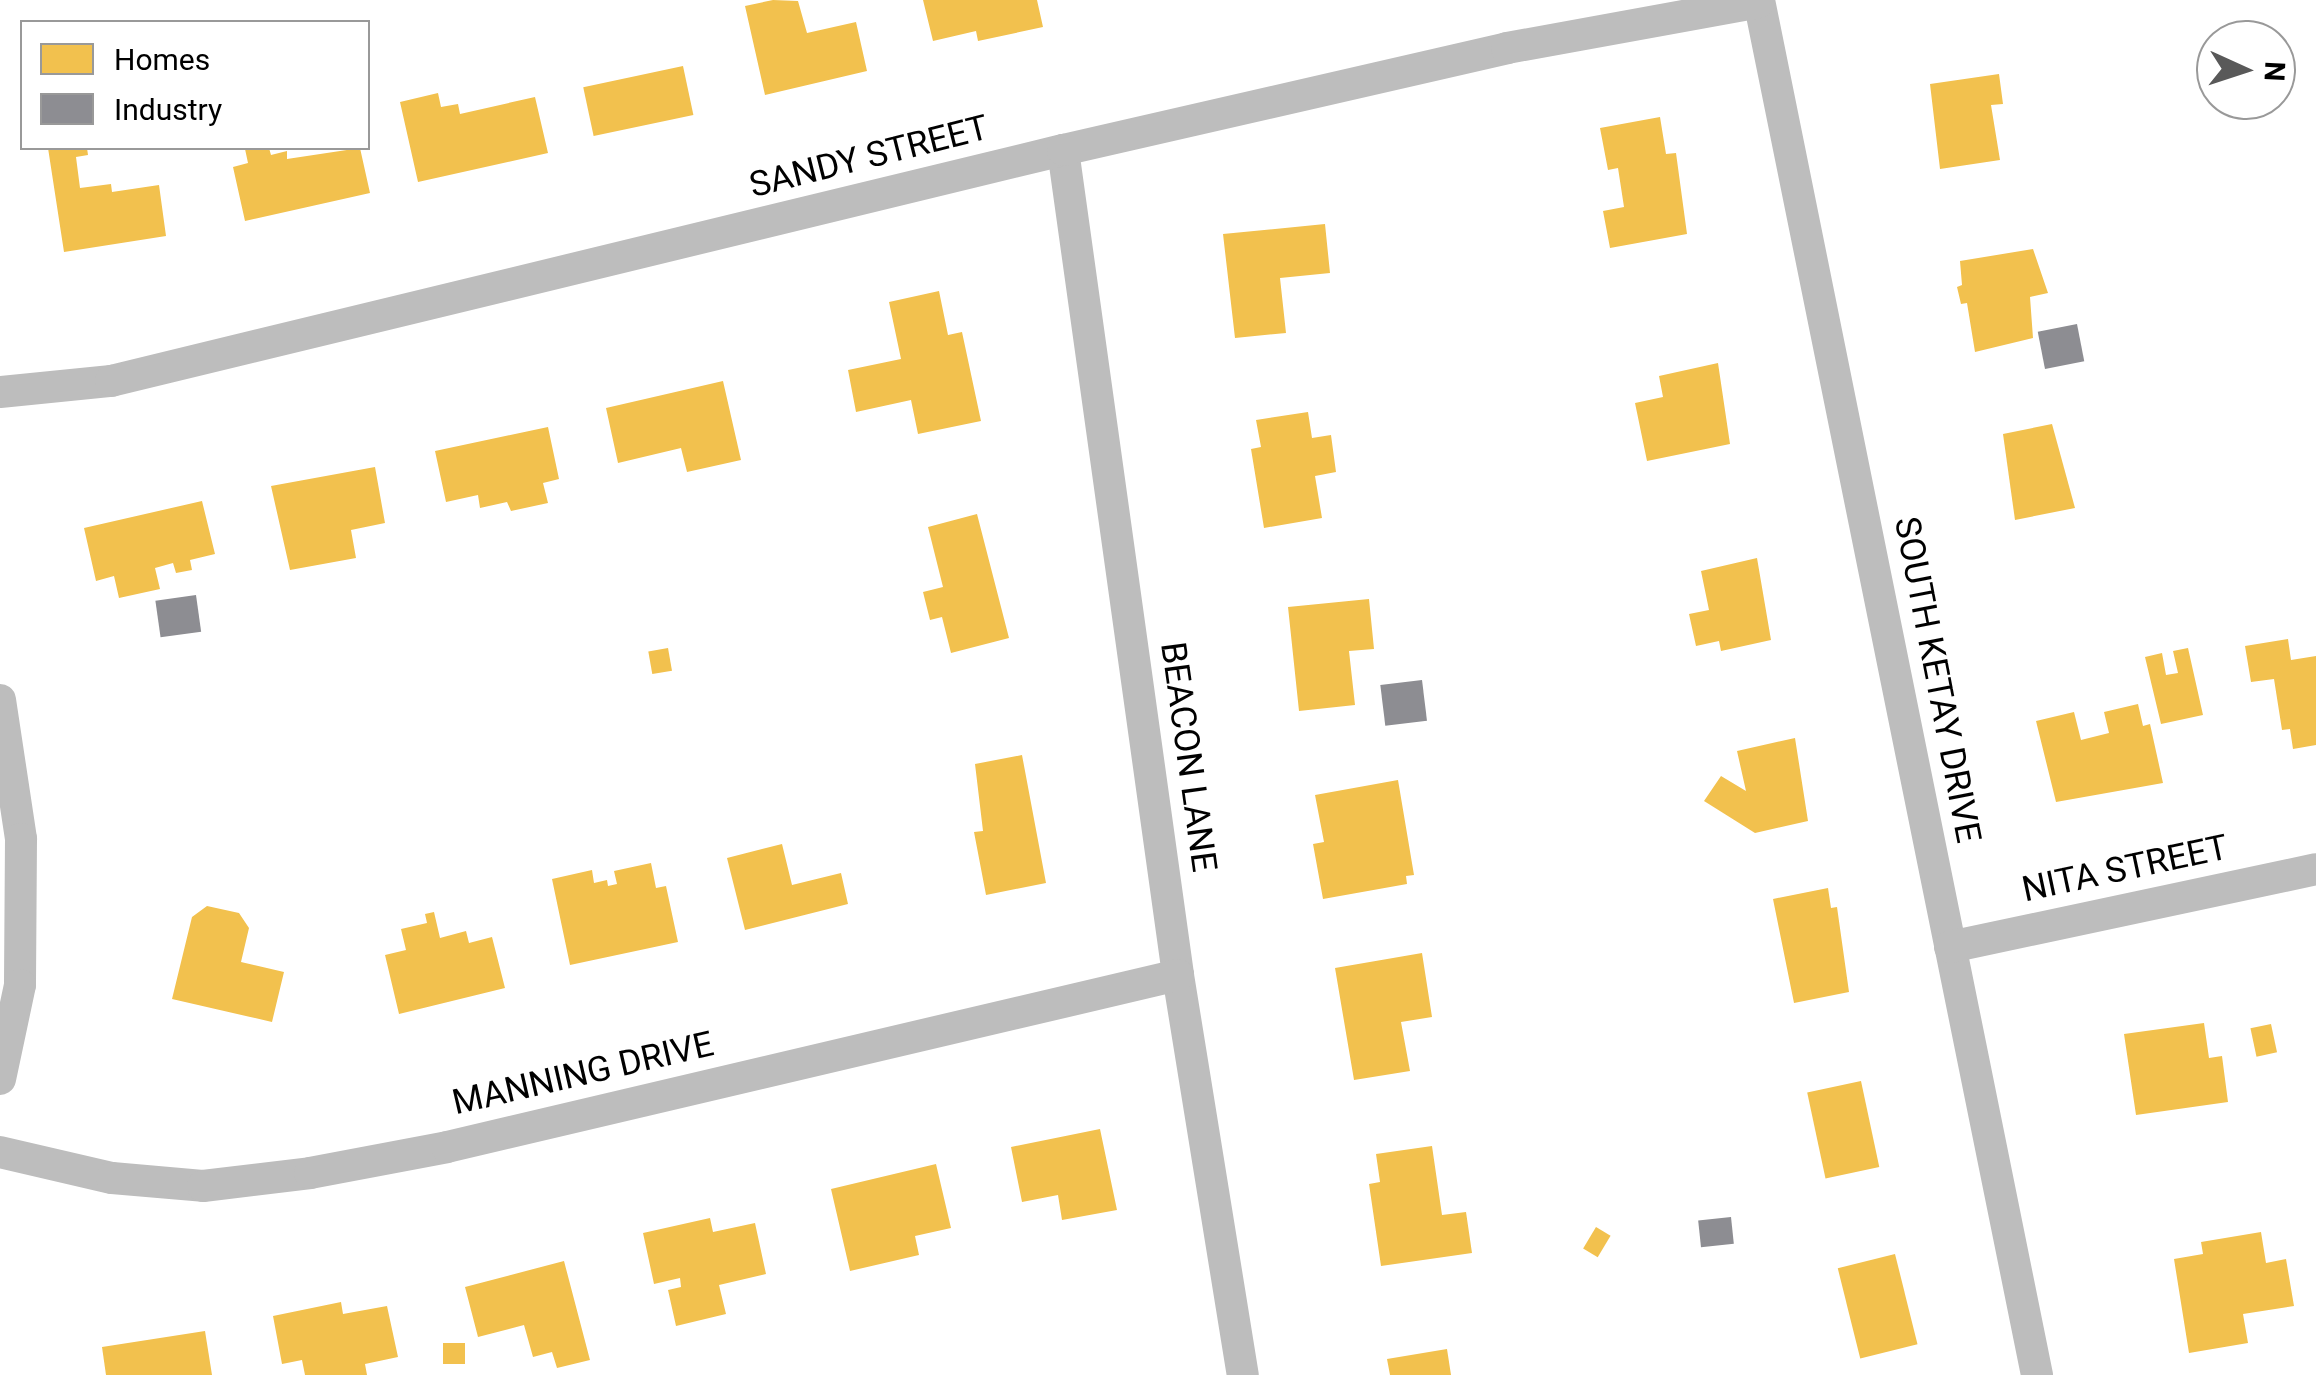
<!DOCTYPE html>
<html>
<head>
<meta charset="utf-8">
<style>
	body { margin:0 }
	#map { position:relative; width:2316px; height:1375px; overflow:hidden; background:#fff; font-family:Roboto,sans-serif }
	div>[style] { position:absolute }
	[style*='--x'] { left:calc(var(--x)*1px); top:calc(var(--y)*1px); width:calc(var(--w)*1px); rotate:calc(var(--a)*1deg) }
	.homes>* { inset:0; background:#f2c14e; transform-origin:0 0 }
	.industry>* { inset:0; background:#8d8d92; transform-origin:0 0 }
	.minor>* { height:32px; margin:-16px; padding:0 16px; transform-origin:16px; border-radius:16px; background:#bdbdbd }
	span { translate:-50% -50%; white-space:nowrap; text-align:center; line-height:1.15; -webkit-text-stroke:10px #fff; paint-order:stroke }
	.street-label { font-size:35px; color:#000 }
	.legend { position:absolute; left:20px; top:20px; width:350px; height:130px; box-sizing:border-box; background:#fff; border:2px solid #999; margin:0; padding:12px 18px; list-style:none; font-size:30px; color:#000 }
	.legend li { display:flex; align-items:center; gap:20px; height:50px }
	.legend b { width:50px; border:2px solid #999 }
	.north { position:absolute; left:2196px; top:20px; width:100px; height:100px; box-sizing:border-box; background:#fff; border:2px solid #999; border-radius:50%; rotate:93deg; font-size:28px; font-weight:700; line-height:40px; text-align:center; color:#000 }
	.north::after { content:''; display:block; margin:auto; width:35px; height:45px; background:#595959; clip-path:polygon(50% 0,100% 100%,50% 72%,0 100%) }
</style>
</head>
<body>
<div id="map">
	<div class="homes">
		<i style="clip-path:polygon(773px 0,798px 1px,807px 33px,856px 22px,867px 71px,765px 95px,745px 6px)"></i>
		<i style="clip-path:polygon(923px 0,1037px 0,1043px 27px,978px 41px,976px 31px,933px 41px)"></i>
		<i style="left:683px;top:66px;width:50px;height:102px;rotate:78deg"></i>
		<i style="clip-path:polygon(1999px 74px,2003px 104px,1991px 105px,2000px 160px,1940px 169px,1930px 84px)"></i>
		<i style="clip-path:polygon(438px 93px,441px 107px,458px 104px,460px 114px,535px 97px,548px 153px,418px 182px,400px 102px)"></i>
		<i style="clip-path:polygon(1660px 117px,1666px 154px,1676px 153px,1687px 234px,1610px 248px,1603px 211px,1624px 207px,1618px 168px,1608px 170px,1600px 128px)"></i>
		<i style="clip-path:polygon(48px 148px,87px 148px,88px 155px,76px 157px,80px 188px,111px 184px,112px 192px,159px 185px,166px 236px,64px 252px)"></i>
		<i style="clip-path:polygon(269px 148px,271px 155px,287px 151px,287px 159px,360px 148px,370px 193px,245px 221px,233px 167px,248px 163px,245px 149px)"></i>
		<i style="clip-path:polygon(1325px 224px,1330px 273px,1280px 278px,1286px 333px,1235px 338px,1223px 234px)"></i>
		<i style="clip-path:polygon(2033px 249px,2048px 293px,2030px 297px,2033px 338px,1975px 352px,1967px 303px,1961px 304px,1957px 287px,1962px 285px,1960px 261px)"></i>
		<i style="clip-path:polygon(939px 291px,948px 335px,962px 332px,981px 421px,918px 434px,911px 400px,856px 412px,848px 370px,901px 359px,889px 302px)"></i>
		<i style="clip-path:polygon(1718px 363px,1730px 444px,1647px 461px,1635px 403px,1663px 397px,1659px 376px)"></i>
		<i style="clip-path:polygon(723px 381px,741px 460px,687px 472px,681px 448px,618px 463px,606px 408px)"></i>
		<i style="clip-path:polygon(1308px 412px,1312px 438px,1331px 435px,1336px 472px,1315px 476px,1322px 518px,1264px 528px,1251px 449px,1261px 447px,1256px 420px)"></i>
		<i style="clip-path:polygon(2052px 424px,2075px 508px,2015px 520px,2003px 434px)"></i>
		<i style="clip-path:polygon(548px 427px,559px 479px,543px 483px,548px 503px,511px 511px,507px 502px,480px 508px,478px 495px,446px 502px,435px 451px)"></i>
		<i style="clip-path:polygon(375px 467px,385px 523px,351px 530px,356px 558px,290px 570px,271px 486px)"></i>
		<i style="clip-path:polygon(202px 501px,215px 554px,190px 560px,192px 570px,176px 573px,173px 563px,155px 568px,160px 589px,119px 598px,114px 576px,96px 581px,84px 528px)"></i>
		<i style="clip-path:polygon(977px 514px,1009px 638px,951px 653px,942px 617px,930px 620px,923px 592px,943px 587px,928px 527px)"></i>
		<i style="clip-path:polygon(1757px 558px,1771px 640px,1721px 651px,1719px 641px,1696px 646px,1689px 614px,1709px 610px,1701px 571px)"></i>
		<i style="clip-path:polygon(1369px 599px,1374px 649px,1349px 651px,1355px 705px,1299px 711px,1288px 607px)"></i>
		<i style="clip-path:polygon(2288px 639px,2291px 660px,2316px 656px,2316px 745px,2293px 749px,2290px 729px,2282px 730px,2274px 679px,2251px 682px,2245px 646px)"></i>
		<i style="left:668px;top:648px;width:23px;height:20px;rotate:80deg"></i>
		<i style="clip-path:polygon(2188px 648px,2203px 715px,2161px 724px,2145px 657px,2162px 653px,2166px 675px,2178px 673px,2173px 651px)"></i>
		<i style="clip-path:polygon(2138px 704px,2143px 726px,2150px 724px,2163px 783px,2056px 802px,2036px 721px,2074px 712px,2081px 740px,2109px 733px,2104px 712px)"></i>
		<i style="clip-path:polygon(1795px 738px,1808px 821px,1755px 833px,1704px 801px,1721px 776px,1746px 791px,1737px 751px)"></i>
		<i style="clip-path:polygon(1022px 755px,1046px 883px,986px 895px,974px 832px,983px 831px,975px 764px)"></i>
		<i style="clip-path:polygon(1398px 780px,1414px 875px,1406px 876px,1407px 884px,1323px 899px,1313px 844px,1324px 842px,1315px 795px)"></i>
		<i style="clip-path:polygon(782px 844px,792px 885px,841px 873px,848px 904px,745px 930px,727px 858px)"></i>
		<i style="clip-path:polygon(651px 863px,656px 888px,666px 886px,678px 942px,570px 965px,552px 879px,592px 870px,594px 883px,607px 880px,608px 886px,617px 884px,614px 871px)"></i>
		<i style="clip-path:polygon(1828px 888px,1831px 908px,1837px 907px,1849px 992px,1794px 1003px,1773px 899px)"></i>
		<i style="clip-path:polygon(207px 906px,239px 913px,249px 928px,241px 962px,284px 972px,272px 1022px,172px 999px,192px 917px)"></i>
		<i style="clip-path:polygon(434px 912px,440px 938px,466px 931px,469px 943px,492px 937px,505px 988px,399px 1014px,385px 955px,406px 950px,401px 929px,427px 923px,425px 914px)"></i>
		<i style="clip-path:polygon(1422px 953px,1432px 1017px,1401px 1022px,1410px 1071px,1354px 1080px,1335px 968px)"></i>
		<i style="clip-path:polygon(2204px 1023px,2209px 1058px,2222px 1056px,2228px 1102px,2136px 1115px,2124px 1034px)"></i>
		<i style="left:2271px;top:1024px;width:29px;height:21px;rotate:78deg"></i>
		<i style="left:1861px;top:1081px;width:88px;height:55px;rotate:78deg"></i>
		<i style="clip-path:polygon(1100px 1129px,1117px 1210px,1062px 1220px,1058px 1195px,1022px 1202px,1011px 1147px)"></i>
		<i style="clip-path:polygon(1432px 1146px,1442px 1215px,1466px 1212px,1472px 1253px,1381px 1266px,1369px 1184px,1380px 1182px,1376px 1154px)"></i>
		<i style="clip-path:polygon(936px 1164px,951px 1228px,915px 1236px,919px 1255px,850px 1271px,831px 1189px)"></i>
		<i style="clip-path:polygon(710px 1218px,713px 1232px,755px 1223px,766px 1274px,719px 1285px,726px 1314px,676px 1326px,668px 1290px,681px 1287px,680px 1278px,654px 1284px,643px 1233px)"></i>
		<i style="left:1596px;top:1227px;width:17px;height:25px;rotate:31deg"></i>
		<i style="clip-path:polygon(2261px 1232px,2266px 1263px,2286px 1259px,2294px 1306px,2243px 1314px,2248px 1343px,2189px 1353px,2174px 1259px,2203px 1254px,2201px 1242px)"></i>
		<i style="left:1895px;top:1254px;width:93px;height:59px;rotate:76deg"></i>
		<i style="clip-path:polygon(564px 1261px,590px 1360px,557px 1368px,552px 1352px,533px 1357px,524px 1325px,478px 1337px,465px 1287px)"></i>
		<i style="clip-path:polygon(341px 1302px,343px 1314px,387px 1306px,398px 1357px,365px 1364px,367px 1375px,305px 1375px,302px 1360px,282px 1364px,273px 1316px)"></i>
		<i style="clip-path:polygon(205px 1331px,212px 1375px,106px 1375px,102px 1347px)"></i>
		<i style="left:443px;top:1343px;width:22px;height:21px"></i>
		<i style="clip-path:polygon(1447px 1349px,1451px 1375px,1390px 1375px,1387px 1359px)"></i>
	</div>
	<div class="industry">
		<i style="left:2077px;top:324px;width:38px;height:40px;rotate:79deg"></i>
		<i style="left:196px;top:595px;width:37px;height:41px;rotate:82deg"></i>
		<i style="left:1422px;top:680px;width:41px;height:42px;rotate:83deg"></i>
		<i style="left:1731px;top:1217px;width:27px;height:33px;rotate:84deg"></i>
	</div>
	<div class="minor">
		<i style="--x:1759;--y:0;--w:1403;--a:78.57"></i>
		<i style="--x:1063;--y:150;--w:833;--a:82.06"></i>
		<i style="--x:1178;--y:975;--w:405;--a:80.8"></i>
		<i style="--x:0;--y:392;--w:112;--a:-5.7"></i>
		<i style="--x:111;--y:381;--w:980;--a:-13.64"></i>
		<i style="--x:1063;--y:150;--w:456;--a:-12.9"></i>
		<i style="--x:1507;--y:48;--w:256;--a:-10.3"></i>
		<i style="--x:0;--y:700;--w:141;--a:81.4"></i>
		<i style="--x:21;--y:839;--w:146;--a:90.4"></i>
		<i style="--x:20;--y:985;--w:96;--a:102"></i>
		<i style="--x:1950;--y:947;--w:374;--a:-12"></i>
		<i style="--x:0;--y:1152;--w:115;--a:13.1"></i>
		<i style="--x:112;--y:1178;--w:91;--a:5"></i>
		<i style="--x:203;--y:1186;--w:108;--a:-6.9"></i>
		<i style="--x:310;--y:1173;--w:139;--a:-10.7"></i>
		<i style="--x:447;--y:1147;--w:751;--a:-13.24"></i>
	</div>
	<div class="street-label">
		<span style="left:869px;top:157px;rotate:-14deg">SANDY STREET</span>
		<span style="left:1937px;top:680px;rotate:79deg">SOUTH KETAY DRIVE</span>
		<span style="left:1188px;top:757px;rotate:82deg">BEACON LANE</span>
		<span style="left:2125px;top:869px;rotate:-12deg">NITA STREET</span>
		<span style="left:583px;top:1074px;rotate:-13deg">MANNING DRIVE</span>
	</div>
	<ul class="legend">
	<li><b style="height:28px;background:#f2c14e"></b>Homes</li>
	<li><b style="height:28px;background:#8d8d92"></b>Industry</li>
	</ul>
	<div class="north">N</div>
</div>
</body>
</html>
